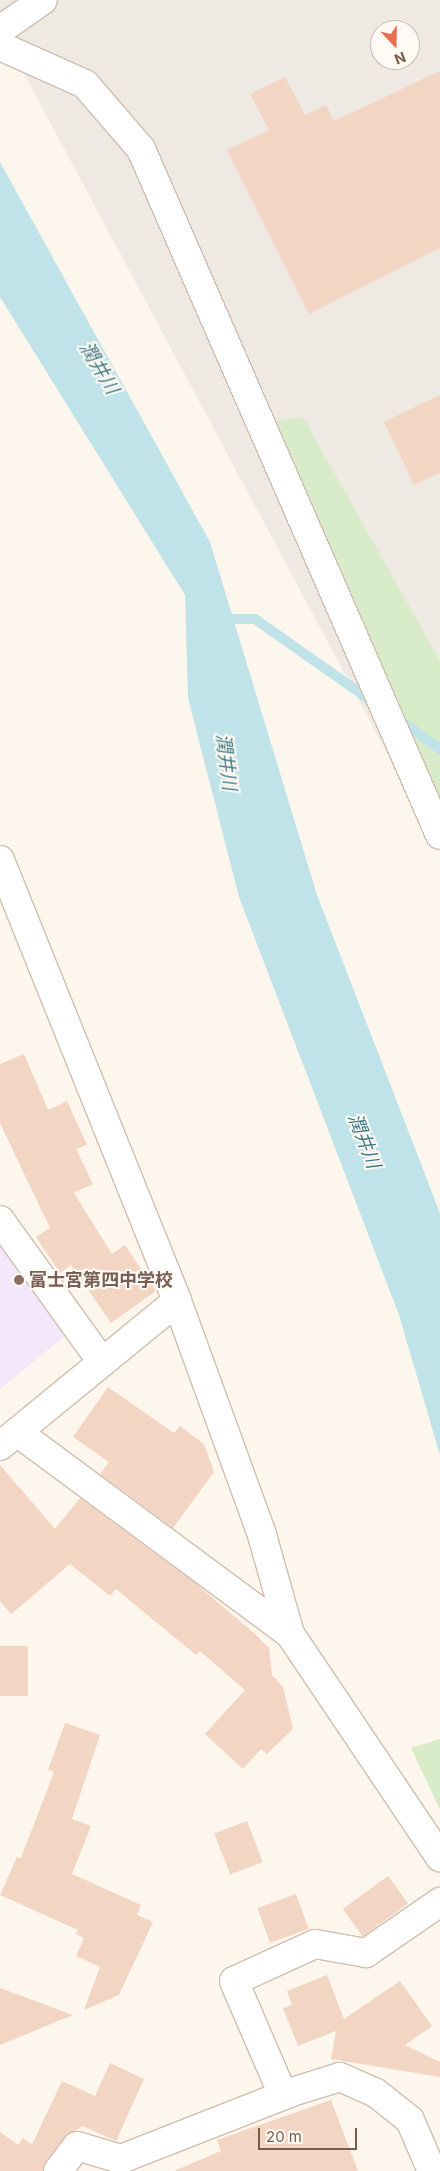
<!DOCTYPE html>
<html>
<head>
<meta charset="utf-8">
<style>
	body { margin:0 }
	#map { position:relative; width:440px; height:2171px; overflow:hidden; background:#fdf6ec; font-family:Inter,"Noto Sans JP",sans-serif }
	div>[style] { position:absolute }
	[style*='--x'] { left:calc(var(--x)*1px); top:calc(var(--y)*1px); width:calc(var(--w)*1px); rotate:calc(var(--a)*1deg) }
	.industrial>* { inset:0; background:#efe9e4 }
	.education>* { inset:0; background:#f3e8fa }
	.green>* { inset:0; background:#d8ecc9 }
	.water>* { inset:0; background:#bfe3e8 }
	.stream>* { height:10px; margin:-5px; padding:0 5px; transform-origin:5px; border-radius:5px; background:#bfe3e8 }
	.building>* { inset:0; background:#f3d5c3; transform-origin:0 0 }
	.roads { filter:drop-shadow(1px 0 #d1beb0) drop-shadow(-1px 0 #d1beb0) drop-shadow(0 1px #d1beb0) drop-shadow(0 -1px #d1beb0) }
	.street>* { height:28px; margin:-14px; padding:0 14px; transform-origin:14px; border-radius:14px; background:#fff }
	.secondary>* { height:28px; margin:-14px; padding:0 14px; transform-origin:14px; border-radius:14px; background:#fff }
	.dots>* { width:14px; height:14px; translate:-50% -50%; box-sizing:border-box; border:2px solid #fffaf3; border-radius:50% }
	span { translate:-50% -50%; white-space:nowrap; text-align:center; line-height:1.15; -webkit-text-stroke:4px #fffaf3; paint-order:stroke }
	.education-label { font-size:18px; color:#785e54; font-weight:700 }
	.left { translate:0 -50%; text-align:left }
	.water-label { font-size:19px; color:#437c86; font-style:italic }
	.north { position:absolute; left:370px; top:20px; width:50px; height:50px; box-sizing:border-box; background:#fffaf3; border:1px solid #cabbb1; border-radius:50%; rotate:159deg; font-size:14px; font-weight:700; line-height:20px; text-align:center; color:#7a5c4d }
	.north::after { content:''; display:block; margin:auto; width:18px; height:22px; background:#e76f51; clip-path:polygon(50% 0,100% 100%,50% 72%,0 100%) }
	.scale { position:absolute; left:258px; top:2128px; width:99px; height:22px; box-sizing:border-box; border:2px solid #7a5c4d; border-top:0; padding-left:6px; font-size:15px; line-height:18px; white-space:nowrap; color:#7a5c4d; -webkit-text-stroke:4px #fffaf3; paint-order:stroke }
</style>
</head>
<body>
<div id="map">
	<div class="industrial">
		<i style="clip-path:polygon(evenodd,0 0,440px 0,440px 852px,12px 51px,0 18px,0 0,380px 30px,410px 30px,410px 60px,380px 60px,380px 30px)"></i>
	</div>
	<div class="education">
		<i style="clip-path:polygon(0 1232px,76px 1327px,0 1389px)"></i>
	</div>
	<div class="green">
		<i style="clip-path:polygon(303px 417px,440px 661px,440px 797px,272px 421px)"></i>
		<i style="clip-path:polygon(440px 1739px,440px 1810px,411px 1748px)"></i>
	</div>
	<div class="water">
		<i style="clip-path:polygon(0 162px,210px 542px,317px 895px,440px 1213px,440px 1455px,399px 1315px,239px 897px,188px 698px,185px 595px,0 297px)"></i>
	</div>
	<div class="stream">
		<i style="--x:219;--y:619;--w:36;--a:0"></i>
		<i style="--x:255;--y:619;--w:148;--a:35.1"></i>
		<i style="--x:398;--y:719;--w:52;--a:35.5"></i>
	</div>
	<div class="building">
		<i style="clip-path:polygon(440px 71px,440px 248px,309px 314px,227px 150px,269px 130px,250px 94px,285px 77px,305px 115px,326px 105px,334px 121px)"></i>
		<i style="clip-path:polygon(440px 395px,440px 473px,414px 485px,384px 422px)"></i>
		<i style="clip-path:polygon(24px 1054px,48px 1110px,67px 1101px,87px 1145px,76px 1149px,93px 1184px,74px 1193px,112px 1254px,125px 1245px,156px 1291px,111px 1323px,71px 1265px,60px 1273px,36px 1237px,50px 1228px,0 1123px,0 1064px)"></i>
		<i style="clip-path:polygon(108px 1387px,174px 1433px,180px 1426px,204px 1444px,214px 1472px,173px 1528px,100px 1474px,109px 1462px,73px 1437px)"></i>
		<i style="clip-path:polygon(0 1465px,55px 1529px,80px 1498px,195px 1583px,255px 1634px,269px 1648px,272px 1675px,283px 1687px,293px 1729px,267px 1754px,261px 1749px,243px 1769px,205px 1734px,245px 1690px,200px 1651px,196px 1655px,116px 1589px,110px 1596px,70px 1564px,11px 1614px,0 1601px)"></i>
		<i style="left:0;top:1646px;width:28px;height:50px"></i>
		<i style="clip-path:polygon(65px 1723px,100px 1735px,72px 1819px,91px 1826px,72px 1874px,141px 1905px,137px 1915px,153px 1922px,119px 1995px,84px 2010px,100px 1967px,76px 1956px,84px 1938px,76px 1934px,78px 1930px,0 1895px,17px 1857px,21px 1858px,54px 1772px,48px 1770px)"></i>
		<i style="left:247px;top:1821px;width:44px;height:35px;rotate:69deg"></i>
		<i style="left:388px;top:1876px;width:34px;height:56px;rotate:54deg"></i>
		<i style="left:296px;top:1894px;width:37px;height:41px;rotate:70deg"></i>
		<i style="clip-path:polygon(327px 1975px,344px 2019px,400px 1981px,432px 2026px,405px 2045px,440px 2062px,440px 2077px,331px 2059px,336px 2031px,298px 2046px,283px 2008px,292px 2005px,287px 1991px)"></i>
		<i style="clip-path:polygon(0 1988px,73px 2015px,0 2045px)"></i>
		<i style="clip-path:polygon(110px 2063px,144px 2079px,116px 2141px,83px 2126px,65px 2137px,46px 2162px,43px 2171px,0 2171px,0 2132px,18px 2145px,23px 2138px,32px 2145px,62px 2081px,95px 2096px)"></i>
		<i style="clip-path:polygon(331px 2100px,358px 2171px,174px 2171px,221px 2151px,217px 2140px)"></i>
	</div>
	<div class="roads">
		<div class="street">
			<i style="--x:0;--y:30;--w:52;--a:-34.9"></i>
			<i style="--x:0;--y:860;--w:475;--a:68.1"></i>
			<i style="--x:177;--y:1301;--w:249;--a:70"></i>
			<i style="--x:262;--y:1535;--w:103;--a:74.2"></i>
			<i style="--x:290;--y:1634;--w:269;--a:56.1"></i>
			<i style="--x:0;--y:1220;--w:175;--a:54.3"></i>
			<i style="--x:17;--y:1432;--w:340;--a:36.5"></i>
			<i style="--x:0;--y:1446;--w:229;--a:-39.3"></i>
			<i style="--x:283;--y:2095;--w:124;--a:-113.3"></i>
			<i style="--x:234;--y:1981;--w:89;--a:-24.6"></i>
			<i style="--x:315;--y:1944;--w:52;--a:10"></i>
			<i style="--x:366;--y:1953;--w:90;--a:-34.6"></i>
			<i style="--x:58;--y:2171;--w:31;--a:-53"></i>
			<i style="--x:77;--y:2146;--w:46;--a:16.5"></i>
			<i style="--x:121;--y:2159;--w:184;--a:-21.4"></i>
			<i style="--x:292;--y:2092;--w:50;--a:-17.4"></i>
			<i style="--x:340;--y:2077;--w:39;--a:24"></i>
			<i style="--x:376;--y:2093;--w:43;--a:38.5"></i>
			<i style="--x:410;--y:2120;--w:56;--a:66.7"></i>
		</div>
		<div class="secondary">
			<i style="--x:0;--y:46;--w:93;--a:24.1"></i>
			<i style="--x:85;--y:84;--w:86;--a:49.3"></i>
			<i style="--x:141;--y:149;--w:748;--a:66.45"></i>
		</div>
	</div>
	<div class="dots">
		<i style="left:19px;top:1280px;background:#8d6e63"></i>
	</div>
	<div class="education-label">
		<span class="left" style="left:29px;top:1280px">富士宮第四中学校</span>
	</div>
	<div class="water-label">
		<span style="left:99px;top:368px;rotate:59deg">潤井川</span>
		<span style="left:226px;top:762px;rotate:83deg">潤井川</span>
		<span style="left:364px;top:1141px;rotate:69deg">潤井川</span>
	</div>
	<div class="north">N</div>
	<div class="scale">20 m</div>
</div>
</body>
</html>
